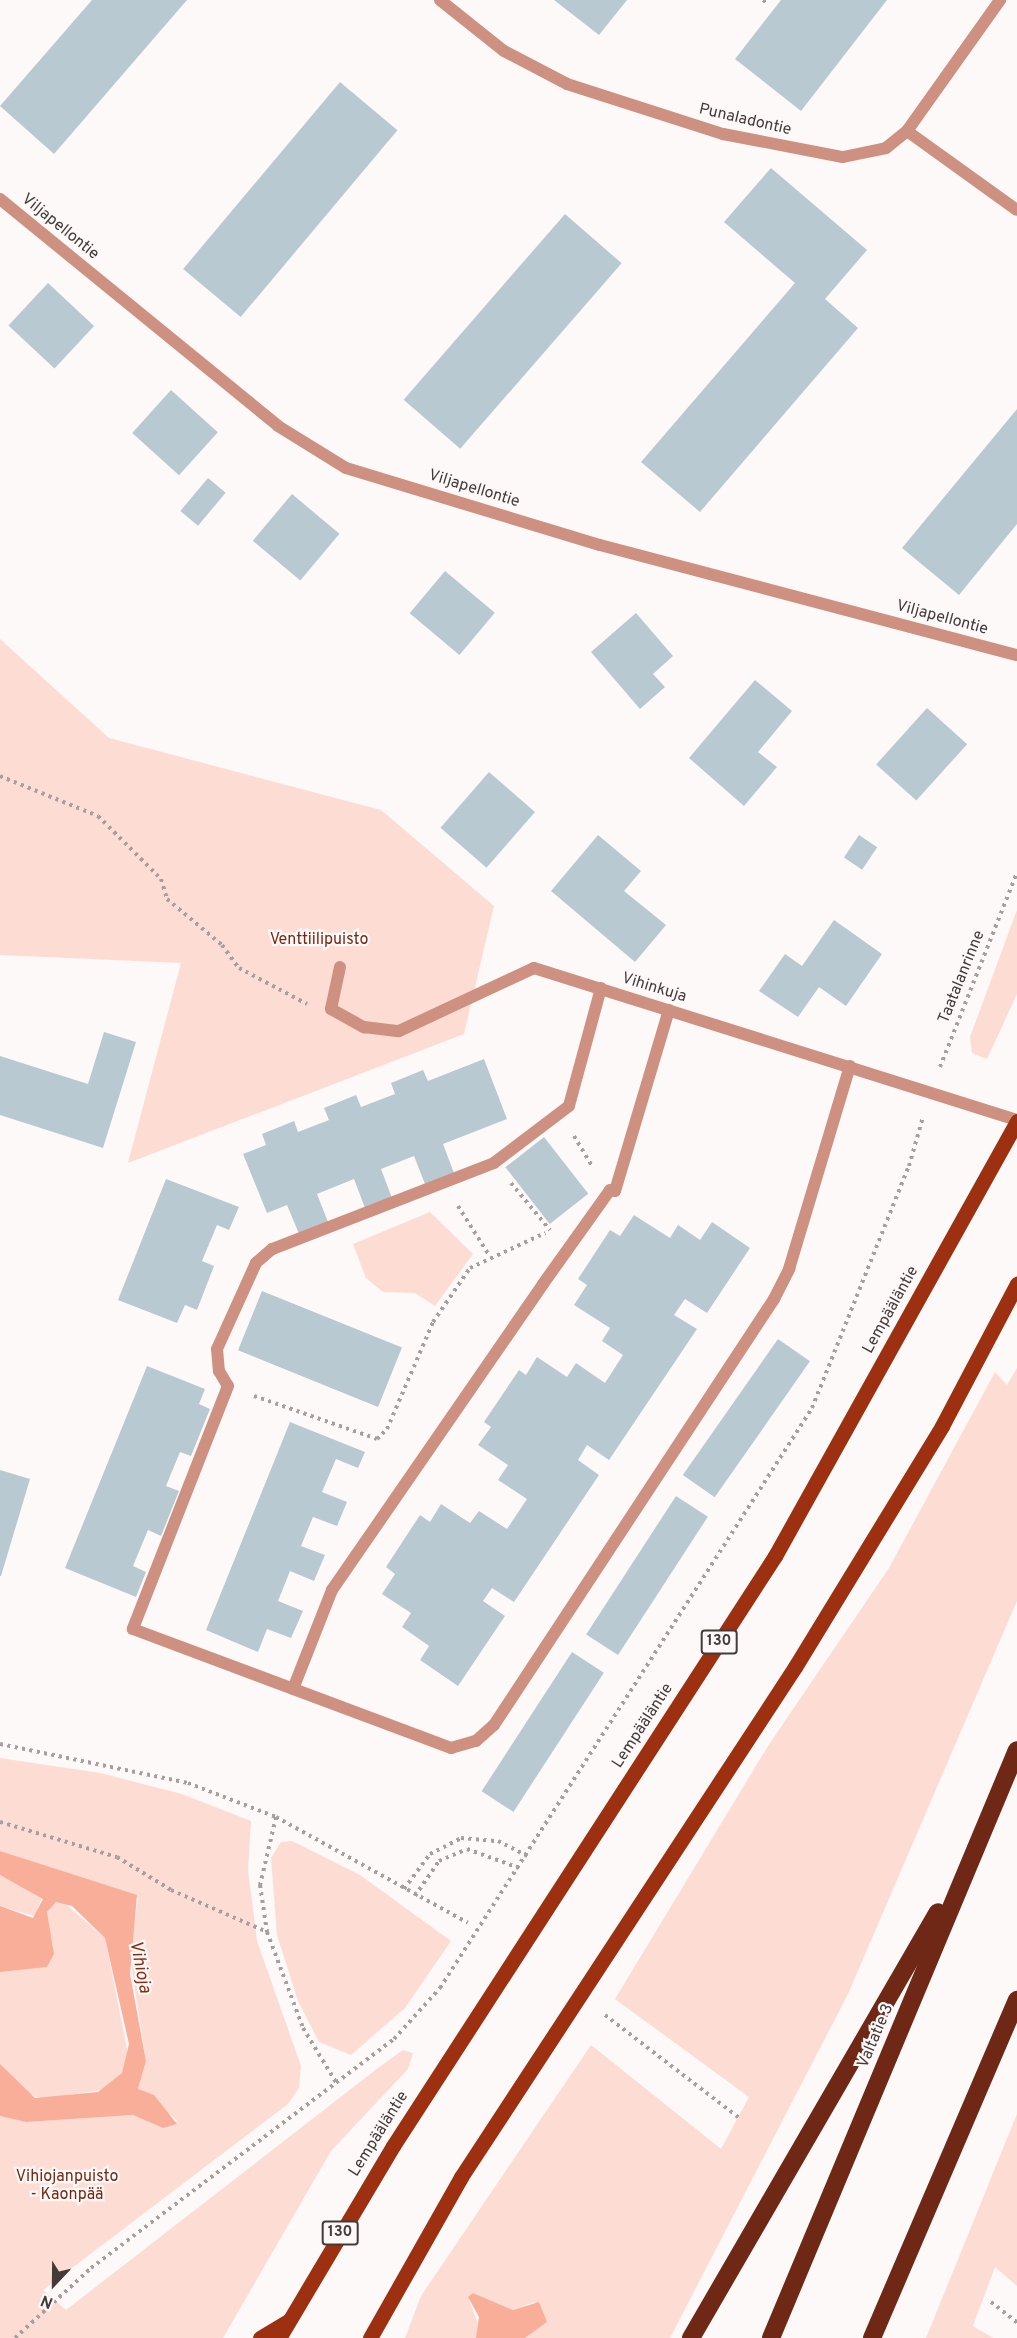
<!DOCTYPE html>
<html>
<head>
<meta charset="utf-8">
<style>
	body { margin:0 }
	#map { position:relative; width:1017px; height:2338px; overflow:hidden; background:#fdf9f8; font-family:Overpass,sans-serif }
	div>[style] { position:absolute }
	[style*='--x'] { left:calc(var(--x)*1px); top:calc(var(--y)*1px); width:calc(var(--w)*1px); rotate:calc(var(--a)*1deg) }
	.green>* { inset:0; background:#fddcd3 }
	.water>* { inset:0; background:#f9ae9a }
	.building>* { inset:0; background:#b9c9d2; transform-origin:0 0 }
	.path>* { height:4px; margin-top:-2px; transform-origin:0; background:repeating-linear-gradient(90deg,#a59f9e 0 3px,transparent 0 7.5px) }
	.lane>* { height:12px; margin:-6px; padding:0 6px; transform-origin:6px; border-radius:6px; background:#ce9080 }
	.street>* { height:12px; margin:-6px; padding:0 6px; transform-origin:6px; border-radius:6px; background:#ce9080 }
	.primary>* { height:15px; margin:-7.5px; padding:0 7.5px; transform-origin:7.5px; border-radius:7.5px; background:#9c3010 }
	.highway>* { height:18px; margin:-9px; padding:0 9px; transform-origin:9px; border-radius:9px; background:#6f2815 }
	span { translate:-50% -50%; white-space:nowrap; text-align:center; line-height:1.15; -webkit-text-stroke:4.5px #fdf9f8; paint-order:stroke }
	.shield-label span { padding:2px 4px; background:#fdf9f8; border:2px solid; border-radius:4px; -webkit-text-stroke-width:0 }
	.shield-label { font-size:15px; color:#433b39; font-weight:700 }
	.street-label { font-size:16px; color:#433b39 }
	.park-label { font-size:16px; color:#772711 }
	.water-label { font-size:18px; color:#922909; font-style:italic }
	.north { position:absolute; left:24px; top:2254px; width:60px; height:60px; -webkit-text-stroke:4px #fdf9f8; paint-order:stroke; rotate:202deg; font-size:16px; font-weight:700; line-height:24px; text-align:center; color:#433b39 }
	.north::after { content:''; display:block; margin:auto; width:21px; height:27px; background:#433b39; clip-path:polygon(50% 0,100% 100%,50% 72%,0 100%) }
</style>
</head>
<body>
<div id="map">
	<div class="green">
		<i style="clip-path:polygon(0 639px,109px 738px,381px 810px,494px 906px,464px 1034px,128px 1163px,181px 963px,0 955px)"></i>
		<i style="clip-path:polygon(1017px 910px,1017px 994px,987px 1059px,972px 1053px,970px 1037px)"></i>
		<i style="clip-path:polygon(430px 1212px,473px 1254px,435px 1306px,415px 1293px,383px 1292px,366px 1278px,353px 1244px)"></i>
		<i style="clip-path:polygon(1017px 1368px,1017px 1601px,848px 1994px,670px 2338px,525px 2338px,547px 2322px,534px 2302px,513px 2310px,473px 2293px,469px 2300px,480px 2329px,476px 2338px,405px 2338px,421px 2296px,591px 2045px,721px 2149px,749px 2097px,615px 1999px,768px 1746px,889px 1568px,995px 1372px,1007px 1385px)"></i>
		<i style="clip-path:polygon(0 1758px,100px 1773px,182px 1794px,251px 1821px,248px 1870px,257px 1941px,301px 2066px,299px 2088px,288px 2104px,43px 2290px,66px 2310px,378px 2068px,403px 2050px,413px 2053px,408px 2069px,331px 2151px,223px 2338px,0 2338px,0 2116px,26px 2122px,133px 2115px,163px 2128px,178px 2121px,138px 2089px,146px 2061px,130px 1957px,138px 1898px,0 1851px)"></i>
		<i style="clip-path:polygon(292px 1841px,360px 1875px,451px 1941px,405px 2008px,351px 2055px,319px 2042px,298px 2001px,277px 1935px,271px 1858px,281px 1842px)"></i>
		<i style="clip-path:polygon(0 1875px,42px 1897px,35px 1916px,0 1906px)"></i>
		<i style="clip-path:polygon(62px 1901px,105px 1938px,128px 2054px,122px 2073px,107px 2089px,43px 2099px,26px 2093px,0 2064px,0 1972px,53px 1947px,45px 1916px,53px 1903px)"></i>
		<i style="clip-path:polygon(1017px 2114px,1017px 2286px,995px 2267px,973px 2326px,993px 2338px,926px 2338px)"></i>
	</div>
	<div class="water">
		<i style="clip-path:polygon(0 1851px,137px 1895px,130px 1974px,146px 2061px,138px 2089px,154px 2095px,177px 2124px,163px 2128px,133px 2115px,26px 2122px,0 2116px,0 2064px,35px 2098px,98px 2092px,122px 2073px,129px 2044px,105px 1938px,72px 1906px,56px 1902px,47px 1912px,54px 1954px,47px 1967px,0 1972px,0 1906px,33px 1918px,43px 1899px,0 1875px)"></i>
		<i style="clip-path:polygon(473px 2293px,513px 2310px,539px 2302px,547px 2322px,525px 2338px,476px 2338px,479px 2317px,468px 2297px)"></i>
	</div>
	<div class="building">
		<i style="clip-path:polygon(92px 0,187px 0,54px 154px,0 106px)"></i>
		<i style="clip-path:polygon(554px 0,627px 0,599px 35px)"></i>
		<i style="clip-path:polygon(781px 0,887px 0,801px 111px,735px 59px)"></i>
		<i style="left:340px;top:82px;width:75px;height:244px;rotate:40deg"></i>
		<i style="clip-path:polygon(771px 168px,867px 250px,825px 299px,858px 328px,700px 512px,641px 462px,795px 283px,724px 222px)"></i>
		<i style="left:565px;top:214px;width:75px;height:246px;rotate:41deg"></i>
		<i style="left:48px;top:283px;width:63px;height:58px;rotate:43deg"></i>
		<i style="left:171px;top:390px;width:63px;height:58px;rotate:42deg"></i>
		<i style="clip-path:polygon(1017px 409px,1017px 524px,959px 595px,902px 548px)"></i>
		<i style="left:208px;top:478px;width:23px;height:43px;rotate:40deg"></i>
		<i style="left:292px;top:494px;width:62px;height:61px;rotate:40deg"></i>
		<i style="left:445px;top:571px;width:65px;height:55px;rotate:40deg"></i>
		<i style="clip-path:polygon(636px 613px,673px 656px,653px 674px,665px 687px,640px 709px,591px 652px)"></i>
		<i style="clip-path:polygon(755px 680px,792px 711px,758px 752px,777px 767px,744px 806px,689px 758px)"></i>
		<i style="left:927px;top:708px;width:54px;height:76px;rotate:42deg"></i>
		<i style="left:489px;top:772px;width:61px;height:74px;rotate:41deg"></i>
		<i style="clip-path:polygon(598px 835px,641px 871px,624px 891px,666px 925px,635px 962px,551px 891px)"></i>
		<i style="left:859px;top:835px;width:22px;height:27px;rotate:34deg"></i>
		<i style="clip-path:polygon(834px 920px,882px 954px,846px 1006px,819px 987px,798px 1017px,759px 991px,785px 954px,802px 966px)"></i>
		<i style="clip-path:polygon(104px 1032px,136px 1042px,103px 1148px,0 1115px,0 1056px,88px 1084px)"></i>
		<i style="clip-path:polygon(484px 1059px,507px 1119px,443px 1144px,454px 1173px,425px 1184px,414px 1156px,381px 1169px,392px 1198px,365px 1208px,354px 1179px,317px 1194px,328px 1222px,299px 1234px,287px 1205px,267px 1213px,243px 1154px,266px 1145px,262px 1134px,294px 1121px,298px 1132px,329px 1120px,324px 1108px,356px 1095px,361px 1107px,395px 1094px,391px 1083px,423px 1070px,428px 1081px)"></i>
		<i style="left:544px;top:1137px;width:72px;height:49px;rotate:52deg"></i>
		<i style="clip-path:polygon(166px 1179px,239px 1207px,229px 1230px,217px 1225px,202px 1261px,214px 1266px,197px 1310px,185px 1305px,177px 1323px,118px 1300px)"></i>
		<i style="clip-path:polygon(634px 1215px,670px 1238px,678px 1225px,700px 1240px,712px 1222px,750px 1248px,707px 1313px,685px 1299px,674px 1315px,697px 1329px,609px 1460px,587px 1445px,578px 1460px,599px 1475px,514px 1602px,492px 1588px,483px 1601px,505px 1616px,458px 1686px,420px 1660px,429px 1646px,402px 1627px,411px 1613px,382px 1594px,395px 1574px,386px 1567px,420px 1515px,430px 1522px,441px 1504px,470px 1523px,479px 1511px,507px 1529px,527px 1499px,498px 1480px,508px 1465px,478px 1445px,491px 1427px,484px 1422px,519px 1370px,526px 1375px,537px 1357px,567px 1377px,576px 1363px,605px 1383px,623px 1355px,602px 1341px,610px 1328px,574px 1305px,587px 1285px,578px 1279px,610px 1230px,620px 1236px)"></i>
		<i style="left:262px;top:1291px;width:151px;height:64px;rotate:22deg"></i>
		<i style="left:778px;top:1339px;width:39px;height:166px;rotate:35deg"></i>
		<i style="clip-path:polygon(147px 1366px,205px 1389px,199px 1404px,210px 1409px,191px 1456px,180px 1452px,166px 1486px,179px 1491px,161px 1536px,148px 1530px,133px 1566px,146px 1572px,136px 1597px,65px 1568px)"></i>
		<i style="clip-path:polygon(290px 1422px,365px 1452px,358px 1468px,336px 1459px,322px 1492px,347px 1502px,337px 1526px,313px 1517px,301px 1546px,325px 1555px,314px 1581px,290px 1571px,278px 1601px,303px 1611px,291px 1638px,267px 1629px,258px 1652px,206px 1630px)"></i>
		<i style="clip-path:polygon(0 1470px,30px 1479px,1px 1576px,0 1576px)"></i>
		<i style="left:676px;top:1496px;width:38px;height:165px;rotate:33deg"></i>
		<i style="left:572px;top:1652px;width:38px;height:166px;rotate:33deg"></i>
	</div>
	<div class="path">
		<i style="--x:763;--y:0;--w:4;--a:34"></i>
		<i style="--x:0;--y:776;--w:106;--a:22.2"></i>
		<i style="--x:98;--y:816;--w:89;--a:45"></i>
		<i style="--x:161;--y:879;--w:21;--a:73"></i>
		<i style="--x:167;--y:899;--w:72;--a:39.9"></i>
		<i style="--x:222;--y:945;--w:29;--a:54"></i>
		<i style="--x:239;--y:968;--w:77;--a:27.9"></i>
		<i style="--x:940;--y:1067;--w:209;--a:-68.4"></i>
		<i style="--x:574;--y:1136;--w:37;--a:59"></i>
		<i style="--x:511;--y:1183;--w:61;--a:50.3"></i>
		<i style="--x:458;--y:1206;--w:58;--a:57.7"></i>
		<i style="--x:254;--y:1396;--w:130;--a:19.3"></i>
		<i style="--x:377;--y:1439;--w:14;--a:-45"></i>
		<i style="--x:387;--y:1429;--w:116;--a:-66.7"></i>
		<i style="--x:433;--y:1322;--w:65;--a:-55.6"></i>
		<i style="--x:470;--y:1268;--w:83;--a:-25"></i>
		<i style="--x:0;--y:1744;--w:192;--a:11.7"></i>
		<i style="--x:188;--y:1783;--w:94;--a:21.1"></i>
		<i style="--x:276;--y:1817;--w:219;--a:28.9"></i>
		<i style="--x:276;--y:1817;--w:70;--a:103.2"></i>
		<i style="--x:260;--y:1885;--w:48;--a:81.5"></i>
		<i style="--x:267;--y:1932;--w:103;--a:69.4"></i>
		<i style="--x:303;--y:2028;--w:66;--a:58.7"></i>
		<i style="--x:0;--y:1822;--w:122;--a:16.7"></i>
		<i style="--x:117;--y:1857;--w:63;--a:31.4"></i>
		<i style="--x:171;--y:1890;--w:105;--a:23.6"></i>
		<i style="--x:404;--y:1889;--w:44;--a:-53.4"></i>
		<i style="--x:430;--y:1854;--w:35;--a:-27"></i>
		<i style="--x:461;--y:1838;--w:37;--a:5"></i>
		<i style="--x:498;--y:1841;--w:33;--a:27"></i>
		<i style="--x:415;--y:1896;--w:42;--a:-55.6"></i>
		<i style="--x:439;--y:1861;--w:30;--a:-23"></i>
		<i style="--x:467;--y:1849;--w:55;--a:20.1"></i>
		<i style="--x:605;--y:2015;--w:168;--a:37.5"></i>
		<i style="--x:991;--y:2302;--w:33;--a:38"></i>
		<i style="--x:15;--y:2338;--w:103;--a:-42.6"></i>
		<i style="--x:91;--y:2268;--w:380;--a:-37.1"></i>
		<i style="--x:394;--y:2039;--w:69;--a:-48"></i>
		<i style="--x:440;--y:1988;--w:689;--a:-57.32"></i>
		<i style="--x:812;--y:1408;--w:261;--a:-68.2"></i>
		<i style="--x:909;--y:1166;--w:51;--a:-74.1"></i>
	</div>
	<div class="lane">
		<i style="--x:340;--y:967;--w:43;--a:102.1"></i>
		<i style="--x:331;--y:1009;--w:38;--a:29"></i>
		<i style="--x:364;--y:1027;--w:35;--a:7"></i>
		<i style="--x:399;--y:1031;--w:149;--a:-25"></i>
		<i style="--x:601;--y:988;--w:122;--a:105.2"></i>
		<i style="--x:569;--y:1106;--w:94;--a:142.8"></i>
		<i style="--x:494;--y:1163;--w:238;--a:158.8"></i>
		<i style="--x:272;--y:1249;--w:21;--a:139"></i>
		<i style="--x:256;--y:1263;--w:94;--a:114.4"></i>
		<i style="--x:217;--y:1349;--w:22;--a:85"></i>
		<i style="--x:219;--y:1371;--w:17;--a:59"></i>
		<i style="--x:228;--y:1386;--w:261;--a:111.4"></i>
		<i style="--x:133;--y:1629;--w:340;--a:20.5"></i>
		<i style="--x:451;--y:1748;--w:26;--a:-16"></i>
		<i style="--x:476;--y:1741;--w:24;--a:-42"></i>
		<i style="--x:494;--y:1725;--w:510;--a:-56.68"></i>
		<i style="--x:774;--y:1299;--w:34;--a:-63"></i>
		<i style="--x:789;--y:1269;--w:212;--a:-73.3"></i>
		<i style="--x:293;--y:1689;--w:106;--a:-68.5"></i>
		<i style="--x:332;--y:1590;--w:372;--a:-55.4"></i>
		<i style="--x:543;--y:1284;--w:115;--a:-54.5"></i>
		<i style="--x:610;--y:1190;--w:5;--a:11"></i>
		<i style="--x:615;--y:1191;--w:189;--a:-73.4"></i>
	</div>
	<div class="street">
		<i style="--x:440;--y:0;--w:82;--a:38.6"></i>
		<i style="--x:504;--y:51;--w:71;--a:27.6"></i>
		<i style="--x:567;--y:84;--w:164;--a:17.8"></i>
		<i style="--x:723;--y:134;--w:122;--a:10.9"></i>
		<i style="--x:843;--y:157;--w:44;--a:-11.8"></i>
		<i style="--x:886;--y:148;--w:27;--a:-39"></i>
		<i style="--x:907;--y:131;--w:161;--a:-54.6"></i>
		<i style="--x:907;--y:131;--w:135;--a:35.7"></i>
		<i style="--x:0;--y:199;--w:359;--a:39.2"></i>
		<i style="--x:278;--y:426;--w:80;--a:31.7"></i>
		<i style="--x:346;--y:468;--w:265;--a:16.9"></i>
		<i style="--x:600;--y:545;--w:431;--a:14.8"></i>
		<i style="--x:534;--y:968;--w:506;--a:17.47"></i>
	</div>
	<div class="primary">
		<i style="--x:260;--y:2338;--w:33;--a:-31"></i>
		<i style="--x:279;--y:2338;--w:223;--a:-59.3"></i>
		<i style="--x:393;--y:2146;--w:703;--a:-57.08"></i>
		<i style="--x:775;--y:1556;--w:498;--a:-60.9"></i>
		<i style="--x:370;--y:2338;--w:185;--a:-60.5"></i>
		<i style="--x:461;--y:2177;--w:610;--a:-56.78"></i>
		<i style="--x:795;--y:1667;--w:282;--a:-58.6"></i>
		<i style="--x:942;--y:1426;--w:161;--a:-62.2"></i>
	</div>
	<div class="highway">
		<i style="--x:691;--y:2338;--w:492;--a:-59.9"></i>
		<i style="--x:771;--y:2338;--w:637;--a:-67.3"></i>
		<i style="--x:872;--y:2338;--w:368;--a:-66.8"></i>
	</div>
	<div class="shield-label">
		<span style="left:719px;top:1642px">130</span>
		<span style="left:340px;top:2233px">130</span>
	</div>
	<div class="street-label">
		<span style="left:745px;top:120px;rotate:13deg">Punaladontie</span>
		<span style="left:60px;top:227px;rotate:39deg">Viljapellontie</span>
		<span style="left:474px;top:489px;rotate:17deg">Viljapellontie</span>
		<span style="left:942px;top:618px;rotate:15deg">Viljapellontie</span>
		<span style="left:962px;top:977px;rotate:-68deg">Taatalanrinne</span>
		<span style="left:654px;top:988px;rotate:17deg">Vihinkuja</span>
		<span style="left:891px;top:1310px;rotate:-61deg">Lempääläntie</span>
		<span style="left:643px;top:1726px;rotate:-57deg">Lempääläntie</span>
		<span style="left:876px;top:2036px;rotate:-67deg">Valtatie 3</span>
		<span style="left:379px;top:2134px;rotate:-58deg">Lempääläntie</span>
	</div>
	<div class="park-label">
		<span style="left:319px;top:940px">Venttiilipuisto</span>
		<span style="left:67px;top:2186px">Vihiojanpuisto<br>- Kaonpää</span>
	</div>
	<div class="water-label">
		<span style="left:139px;top:1967px;rotate:79deg">Vihioja</span>
	</div>
	<div class="north">N</div>
</div>
</body>
</html>
